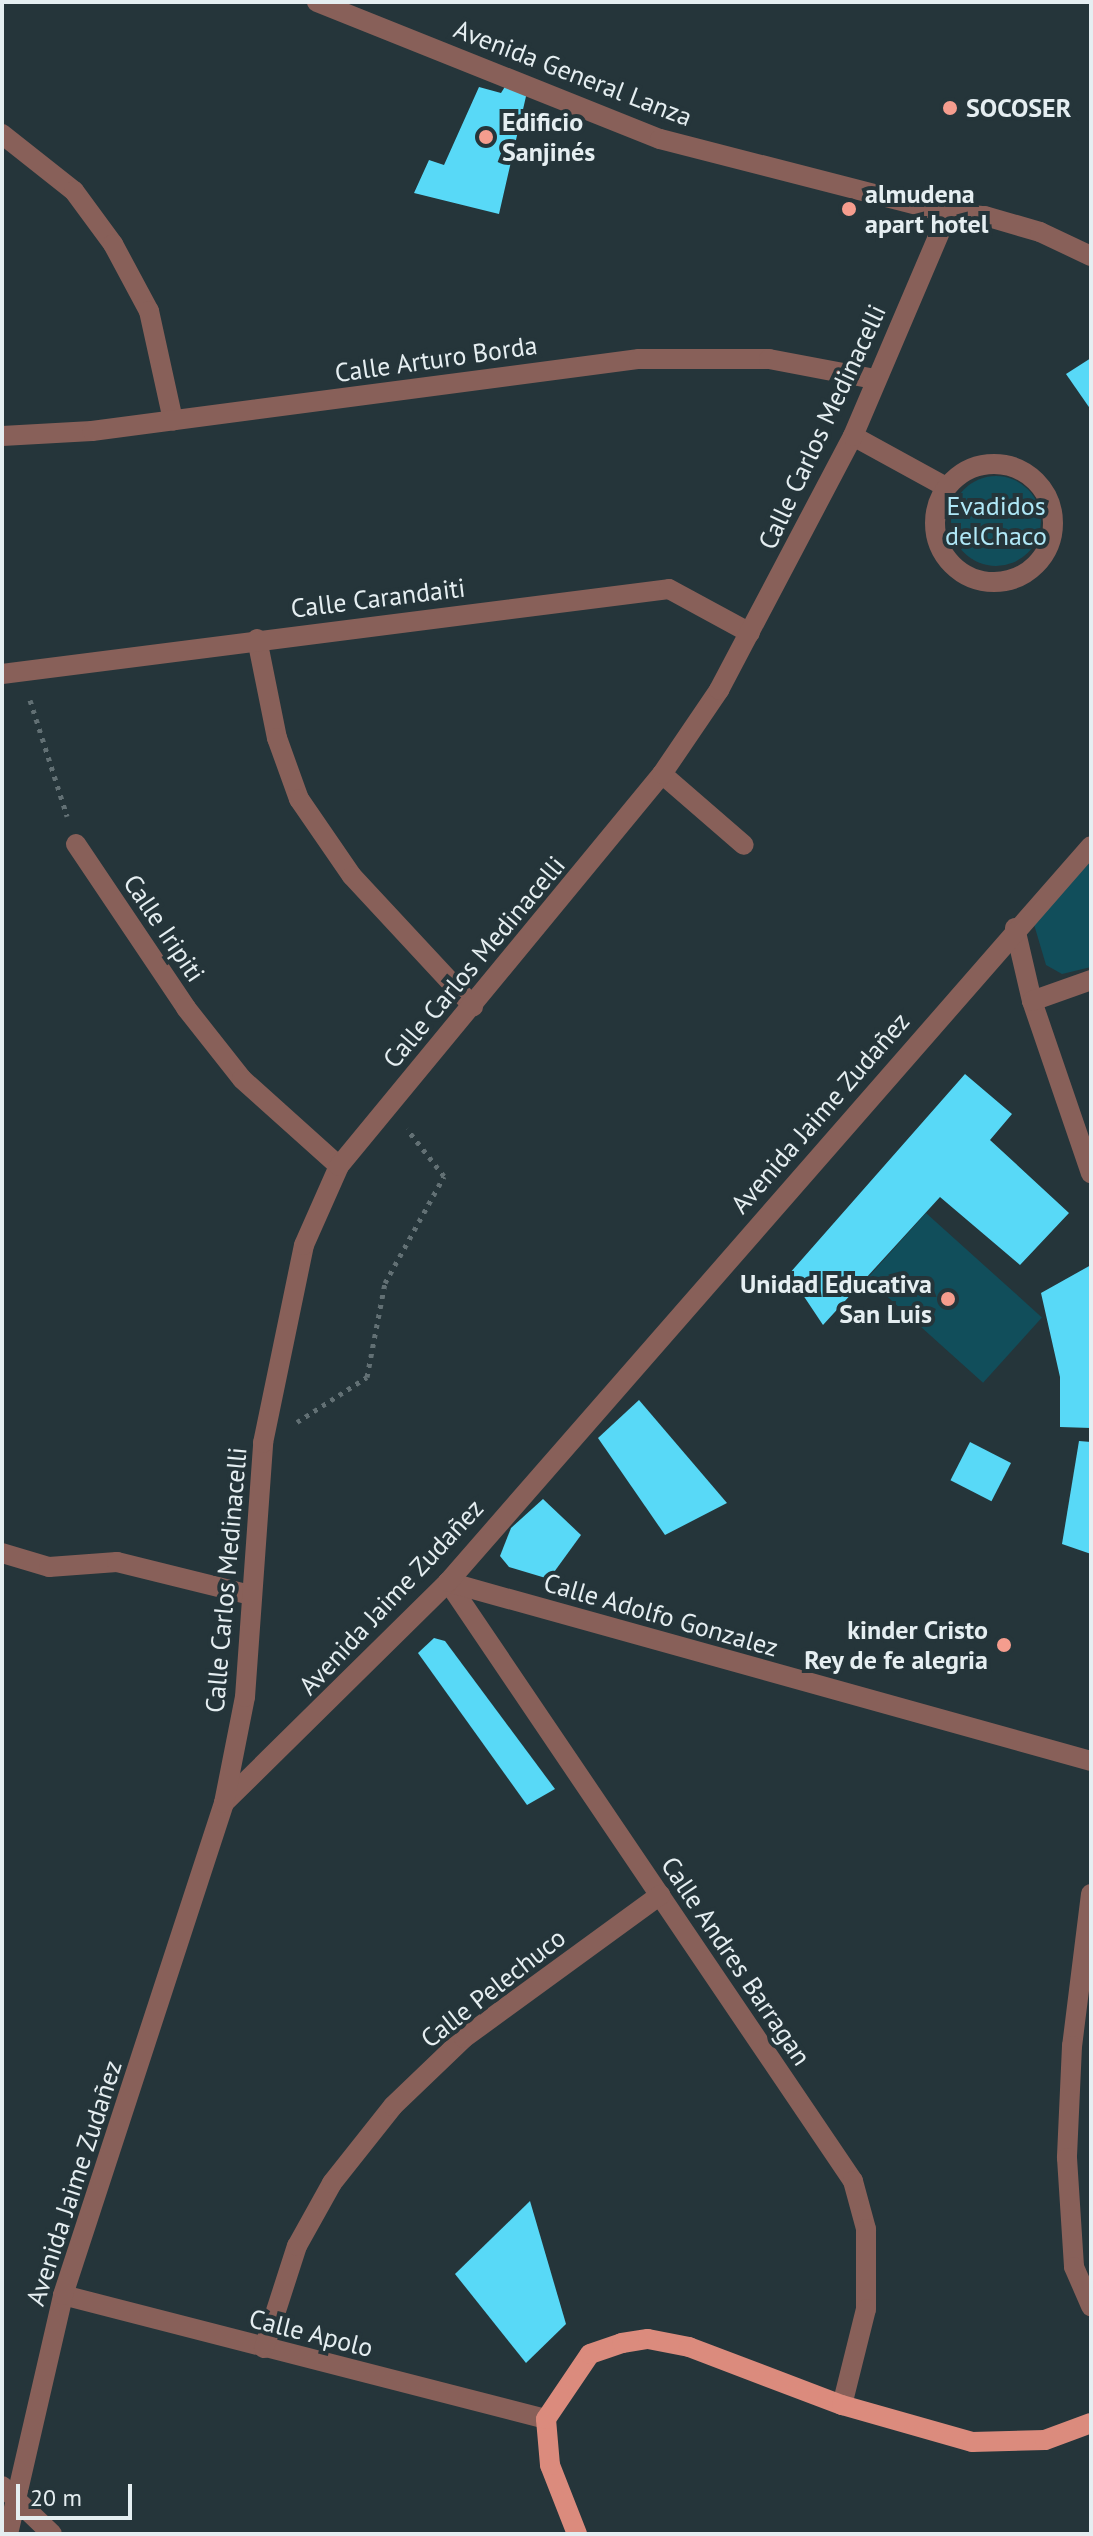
<!DOCTYPE html>
<html>
<head>
<meta charset="utf-8">
<style>
	body { margin:0 }
	#map { position:relative; width:1093px; height:2536px; overflow:hidden; background:#25353a; font-family:"PT Sans",sans-serif }
	div>[style] { position:absolute }
	[style*='--x'] { left:calc(var(--x)*1px); top:calc(var(--y)*1px); width:calc(var(--w)*1px); rotate:calc(var(--a)*1deg) }
	.green>* { inset:0; background:#114e5b; transform-origin:0 0 }
	.round { border-radius:50% }
	.building>* { inset:0; background:#58d9f7; transform-origin:0 0 }
	.path>* { height:5px; margin-top:-2.5px; transform-origin:0; background:repeating-linear-gradient(90deg,#627074 0 4px,transparent 0 10px) }
	.service>* { height:20px; margin:-10px; padding:0 10px; transform-origin:10px; border-radius:10px; background:#886059 }
	.minor>* { height:20px; margin:-10px; padding:0 10px; transform-origin:10px; border-radius:10px; background:#886059 }
	.minor>.ring { margin:-10px; padding:0; box-sizing:content-box; background:none; border:20px solid #886059; border-radius:50% }
	.primary>* { height:20px; margin:-10px; padding:0 10px; transform-origin:10px; border-radius:10px; background:#db8b7d }
	.dots>* { width:22px; height:22px; translate:-50% -50%; box-sizing:border-box; border:4px solid #25353a; border-radius:50% }
	span { translate:-50% -50%; white-space:nowrap; text-align:center; line-height:1.15; -webkit-text-stroke:8px #25353a; paint-order:stroke }
	.street-label { font-size:26px; color:#e5eef1 }
	.poi-label { font-size:26px; color:#e5eef1; font-weight:700 }
	.left { translate:0 -50%; text-align:left }
	.right { translate:-100% -50%; text-align:right }
	.park-label { font-size:26px; color:#b0e8f7 }
	.frame { position:absolute; inset:0; border:4px solid #e5eef1; pointer-events:none }
	.scale { position:absolute; left:16px; top:2484px; width:116px; height:36px; box-sizing:border-box; border:4px solid #e5eef1; border-top:0; padding-left:10px; font-size:24px; line-height:28px; white-space:nowrap; color:#e5eef1; -webkit-text-stroke:6px #25353a; paint-order:stroke }
</style>
</head>
<body>
<div id="map">
	<div class="green">
		<i class="round" style="left:951px;top:476px;width:90px;height:90px"></i>
		<i style="clip-path:polygon(1091px 858px,1091px 967px,1062px 974px,1046px 965px,1033px 921px)"></i>
		<i style="left:926px;top:1213px;width:156px;height:88px;rotate:42deg"></i>
	</div>
	<div class="building">
		<i style="clip-path:polygon(506px 85px,527px 92px,499px 214px,414px 193px,429px 160px,444px 165px,479px 87px,501px 93px)"></i>
		<i style="clip-path:polygon(1091px 358px,1091px 410px,1066px 374px)"></i>
		<i style="clip-path:polygon(965px 1074px,1012px 1114px,990px 1140px,1069px 1213px,1020px 1265px,940px 1197px,823px 1325px,789px 1274px)"></i>
		<i style="clip-path:polygon(1091px 1265px,1091px 1428px,1060px 1427px,1060px 1377px,1041px 1293px)"></i>
		<i style="clip-path:polygon(639px 1400px,727px 1503px,665px 1535px,598px 1438px)"></i>
		<i style="clip-path:polygon(1079px 1441px,1091px 1442px,1091px 1554px,1062px 1544px)"></i>
		<i style="left:970px;top:1442px;width:46px;height:43px;rotate:27deg"></i>
		<i style="clip-path:polygon(543px 1499px,581px 1535px,549px 1579px,509px 1567px,500px 1556px,511px 1528px)"></i>
		<i style="clip-path:polygon(434px 1638px,445px 1641px,555px 1789px,527px 1805px,418px 1653px)"></i>
		<i style="clip-path:polygon(530px 2201px,566px 2324px,526px 2363px,455px 2274px)"></i>
	</div>
	<div class="path">
		<i style="--x:30;--y:700;--w:122;--a:72.3"></i>
		<i style="--x:297;--y:1422;--w:83;--a:-32.7"></i>
		<i style="--x:367;--y:1377;--w:96;--a:-79.2"></i>
		<i style="--x:385;--y:1283;--w:122;--a:-61.1"></i>
		<i style="--x:444;--y:1176;--w:60;--a:-128.2"></i>
	</div>
	<div class="service">
		<i style="--x:662;--y:774;--w:108;--a:40.9"></i>
		<i style="--x:63;--y:2295;--w:499;--a:14.4"></i>
	</div>
	<div class="minor">
		<i style="--x:317;--y:2;--w:369;--a:21.8"></i>
		<i style="--x:660;--y:139;--w:297;--a:14.4"></i>
		<i style="--x:948;--y:213;--w:37;--a:5"></i>
		<i style="--x:985;--y:216;--w:57;--a:16.2"></i>
		<i style="--x:1040;--y:232;--w:56;--a:25.2"></i>
		<i style="--x:2;--y:134;--w:92;--a:38.4"></i>
		<i style="--x:74;--y:191;--w:66;--a:53.7"></i>
		<i style="--x:113;--y:244;--w:76;--a:61.8"></i>
		<i style="--x:149;--y:311;--w:112;--a:77.6"></i>
		<i style="--x:2;--y:436;--w:90;--a:-3.2"></i>
		<i style="--x:92;--y:431;--w:552;--a:-7.5"></i>
		<i style="--x:639;--y:359;--w:130;--a:0"></i>
		<i style="--x:769;--y:359;--w:108;--a:10.7"></i>
		<i style="--x:853;--y:436;--w:106;--a:28.7"></i>
		<i class="ring" style="left:935px;top:464px;width:98px;height:98px"></i>
		<i style="--x:257;--y:639;--w:101;--a:78.6"></i>
		<i style="--x:277;--y:738;--w:65;--a:70.2"></i>
		<i style="--x:299;--y:799;--w:93;--a:55.5"></i>
		<i style="--x:352;--y:876;--w:178;--a:47.1"></i>
		<i style="--x:2;--y:674;--w:672;--a:-7.26"></i>
		<i style="--x:669;--y:589;--w:92;--a:28.5"></i>
		<i style="--x:76;--y:844;--w:197;--a:56.1"></i>
		<i style="--x:186;--y:1008;--w:90;--a:51.7"></i>
		<i style="--x:242;--y:1079;--w:130;--a:41.9"></i>
		<i style="--x:1015;--y:928;--w:75;--a:76.9"></i>
		<i style="--x:1032;--y:1001;--w:182;--a:71.1"></i>
		<i style="--x:1032;--y:1001;--w:63;--a:-19.6"></i>
		<i style="--x:2;--y:1553;--w:49;--a:16.6"></i>
		<i style="--x:49;--y:1567;--w:68;--a:-4.2"></i>
		<i style="--x:117;--y:1562;--w:137;--a:13.9"></i>
		<i style="--x:448;--y:1582;--w:723;--a:55.94"></i>
		<i style="--x:853;--y:2181;--w:50;--a:74.8"></i>
		<i style="--x:866;--y:2229;--w:80;--a:90"></i>
		<i style="--x:866;--y:2309;--w:99;--a:104"></i>
		<i style="--x:448;--y:1582;--w:667;--a:15.56"></i>
		<i style="--x:224;--y:1803;--w:315;--a:-44.6"></i>
		<i style="--x:448;--y:1582;--w:977;--a:-48.86"></i>
		<i style="--x:1091;--y:1894;--w:153;--a:97.1"></i>
		<i style="--x:1072;--y:2046;--w:112;--a:92.6"></i>
		<i style="--x:1067;--y:2158;--w:109;--a:86.3"></i>
		<i style="--x:1074;--y:2267;--w:43;--a:66.4"></i>
		<i style="--x:264;--y:2348;--w:107;--a:-72.1"></i>
		<i style="--x:297;--y:2246;--w:72;--a:-60.9"></i>
		<i style="--x:332;--y:2183;--w:98;--a:-51.6"></i>
		<i style="--x:393;--y:2106;--w:98;--a:-43.8"></i>
		<i style="--x:464;--y:2038;--w:243;--a:-36.1"></i>
		<i style="--x:2;--y:2486;--w:69;--a:43.8"></i>
		<i style="--x:8;--y:2534;--w:245;--a:-77"></i>
		<i style="--x:63;--y:2295;--w:518;--a:-71.88"></i>
		<i style="--x:224;--y:1803;--w:108;--a:-78.8"></i>
		<i style="--x:245;--y:1697;--w:255;--a:-85.9"></i>
		<i style="--x:263;--y:1443;--w:202;--a:-78.3"></i>
		<i style="--x:304;--y:1245;--w:86;--a:-66.1"></i>
		<i style="--x:339;--y:1166;--w:508;--a:-50.51"></i>
		<i style="--x:662;--y:774;--w:102;--a:-55.8"></i>
		<i style="--x:719;--y:690;--w:287;--a:-62.2"></i>
		<i style="--x:853;--y:436;--w:242;--a:-66.9"></i>
	</div>
	<div class="primary">
		<i style="--x:577;--y:2534;--w:74;--a:-111.4"></i>
		<i style="--x:550;--y:2465;--w:46;--a:-95"></i>
		<i style="--x:546;--y:2419;--w:78;--a:-55.9"></i>
		<i style="--x:590;--y:2354;--w:34;--a:-19"></i>
		<i style="--x:622;--y:2343;--w:26;--a:-9"></i>
		<i style="--x:648;--y:2339;--w:42;--a:11"></i>
		<i style="--x:689;--y:2347;--w:164;--a:20.8"></i>
		<i style="--x:842;--y:2405;--w:135;--a:15.9"></i>
		<i style="--x:972;--y:2442;--w:73;--a:-1.6"></i>
		<i style="--x:1045;--y:2440;--w:49;--a:-20.3"></i>
	</div>
	<div class="dots">
		<i style="left:950px;top:108px;background:#f59d8e"></i>
		<i style="left:486px;top:137px;background:#f59d8e"></i>
		<i style="left:849px;top:209px;background:#f59d8e"></i>
		<i style="left:948px;top:1299px;background:#f59d8e"></i>
		<i style="left:1004px;top:1645px;background:#f59d8e"></i>
	</div>
	<div class="street-label">
		<span style="left:573px;top:73px;rotate:21deg">Avenida General Lanza</span>
		<span style="left:436px;top:359px;rotate:-8deg">Calle Arturo Borda</span>
		<span style="left:822px;top:427px;rotate:-65deg">Calle Carlos Medinacelli</span>
		<span style="left:378px;top:598px;rotate:-7deg">Calle Carandaiti</span>
		<span style="left:164px;top:928px;rotate:56deg">Calle Iripiti</span>
		<span style="left:474px;top:962px;rotate:-50deg">Calle Carlos Medinacelli</span>
		<span style="left:820px;top:1113px;rotate:-49deg">Avenida Jaime Zudañez</span>
		<span style="left:226px;top:1580px;rotate:-85deg">Calle Carlos Medinacelli</span>
		<span style="left:391px;top:1597px;rotate:-47deg">Avenida Jaime Zudañez</span>
		<span style="left:661px;top:1615px;rotate:16deg">Calle Adolfo Gonzalez</span>
		<span style="left:736px;top:1961px;rotate:56deg">Calle Andres Barragan</span>
		<span style="left:493px;top:1988px;rotate:-38deg">Calle Pelechuco</span>
		<span style="left:74px;top:2183px;rotate:-72deg">Avenida Jaime Zudañez</span>
		<span style="left:311px;top:2333px;rotate:14deg">Calle Apolo</span>
	</div>
	<div class="poi-label">
		<span class="left" style="left:966px;top:108px">SOCOSER</span>
		<span class="left" style="left:502px;top:137px">Edificio<br>Sanjinés</span>
		<span class="left" style="left:865px;top:209px">almudena<br>apart hotel</span>
		<span class="right" style="left:932px;top:1299px">Unidad Educativa<br>San Luis</span>
		<span class="right" style="left:988px;top:1645px">kinder Cristo<br>Rey de fe alegria</span>
	</div>
	<div class="park-label">
		<span style="left:996px;top:521px">Evadidos<br>delChaco</span>
	</div>
	<div class="frame"></div>
	<div class="scale">20 m</div>
</div>
</body>
</html>
